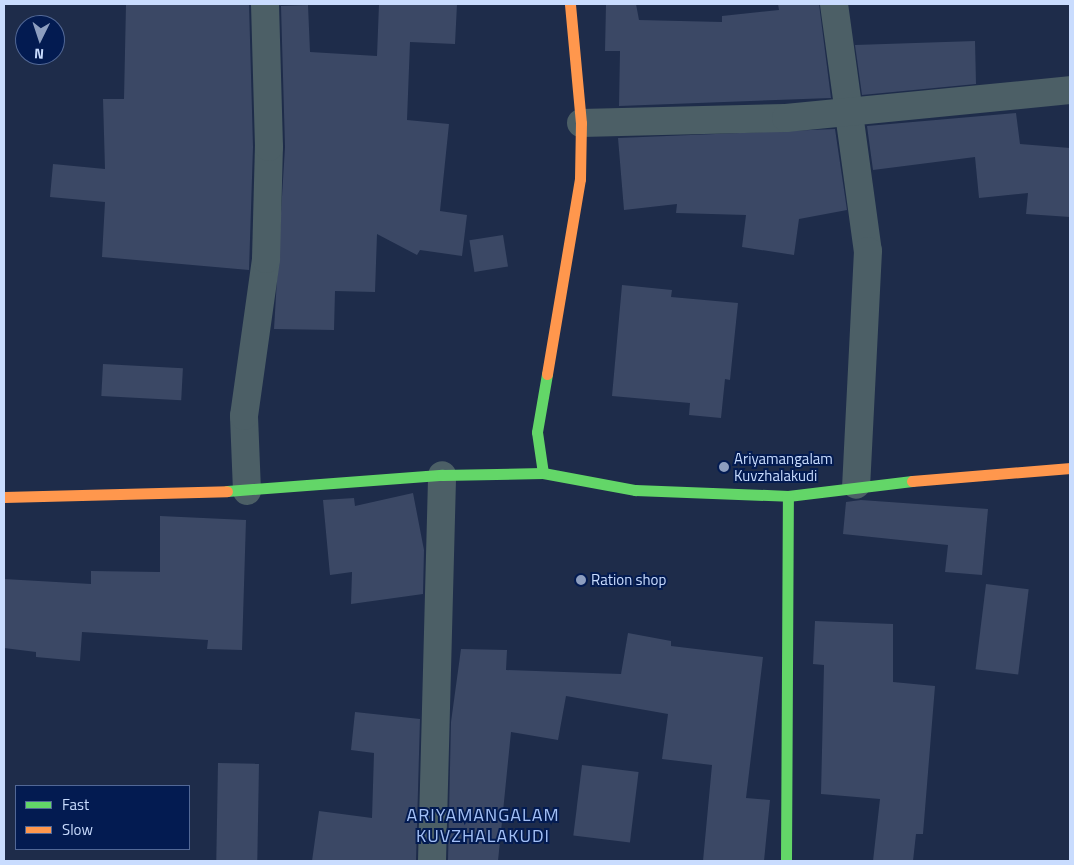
<!DOCTYPE html>
<html>
<head>
<meta charset="utf-8">
<style>
	body { margin:0 }
	#map { position:relative; width:1074px; height:865px; overflow:hidden; background:#1e2c4a; font-family:"Titillium Web",sans-serif }
	div>[style] { position:absolute }
	[style*='--x'] { left:calc(var(--x)*1px); top:calc(var(--y)*1px); width:calc(var(--w)*1px); rotate:calc(var(--a)*1deg) }
	.building>* { inset:0; background:#3b4865; transform-origin:0 0 }
	.street>* { height:28px; margin:-14px; padding:0 14px; transform-origin:14px; border-radius:14px; background:#4c5f66 }
	.fast>* { height:11px; margin:-5.5px; padding:0 5.5px; transform-origin:5.5px; border-radius:5.5px; background:#63d668 }
	.slow>* { height:11px; margin:-5.5px; padding:0 5.5px; transform-origin:5.5px; border-radius:5.5px; background:#ff974d }
	.dots>* { width:14px; height:14px; translate:-50% -50%; box-sizing:border-box; border:2px solid #031b51; border-radius:50% }
	span { translate:-50% -50%; white-space:nowrap; text-align:center; line-height:1.15; -webkit-text-stroke:4px #031b51; paint-order:stroke }
	.poi-label { font-size:15px; color:#c9dcfe }
	.left { translate:0 -50%; text-align:left }
	.quarter-label { font-size:18px; color:#a3c0f6; letter-spacing:1px }
	.frame { position:absolute; inset:0; border:5px solid #c9dcfe; pointer-events:none }
	.legend { position:absolute; left:15px; top:785px; width:175px; height:65px; box-sizing:border-box; background:#031b51; border:1px solid #526896; margin:0; padding:6px 9px; list-style:none; font-size:15px; color:#c9dcfe }
	.legend li { display:flex; align-items:center; gap:10px; height:25px }
	.legend b { width:25px; border:1px solid #526896 }
	.north { position:absolute; left:15px; top:15px; width:50px; height:50px; box-sizing:border-box; background:#031b51; border:1px solid #526896; border-radius:50%; rotate:184deg; font-size:14px; font-weight:700; line-height:20px; text-align:center; color:#c9dcfe }
	.north::after { content:''; display:block; margin:auto; width:18px; height:22px; background:#8d9ebf; clip-path:polygon(50% 0,100% 100%,50% 72%,0 100%) }
</style>
</head>
<body>
<div id="map">
	<div class="building">
		<i style="clip-path:polygon(126px 4px,249px 4px,253px 147px,249px 270px,102px 257px,105px 202px,50px 197px,53px 164px,105px 169px,103px 99px,124px 99px)"></i>
		<i style="clip-path:polygon(379px 4px,457px 4px,455px 44px,410px 42px,407px 120px,449px 124px,440px 211px,467px 215px,462px 256px,420px 250px,417px 255px,377px 234px,375px 292px,335px 291px,334px 330px,274px 329px,285px 147px,281px 6px,308px 5px,310px 52px,377px 56px)"></i>
		<i style="clip-path:polygon(606px 4px,636px 4px,639px 20px,722px 22px,722px 16px,779px 10px,778px 4px,819px 4px,831px 98px,619px 106px,620px 51px,605px 51px)"></i>
		<i style="clip-path:polygon(975px 41px,976px 84px,862px 95px,855px 45px)"></i>
		<i style="clip-path:polygon(1016px 113px,1020px 144px,1070px 148px,1070px 217px,1026px 214px,1028px 193px,979px 198px,975px 157px,873px 170px,867px 126px)"></i>
		<i style="clip-path:polygon(835px 129px,847px 210px,799px 219px,794px 255px,742px 247px,746px 215px,676px 213px,677px 204px,624px 210px,618px 138px)"></i>
		<i style="left:503px;top:235px;width:32px;height:34px;rotate:81deg"></i>
		<i style="clip-path:polygon(622px 285px,672px 290px,671px 297px,738px 303px,730px 380px,725px 379px,721px 418px,689px 415px,690px 403px,612px 396px)"></i>
		<i style="left:103px;top:364px;width:80px;height:32px;rotate:3deg"></i>
		<i style="clip-path:polygon(413px 493px,424px 550px,423px 594px,351px 604px,352px 572px,330px 575px,323px 500px,354px 498px,355px 506px)"></i>
		<i style="clip-path:polygon(861px 500px,988px 509px,982px 575px,945px 572px,948px 545px,843px 534px,846px 502px)"></i>
		<i style="clip-path:polygon(160px 516px,246px 520px,242px 650px,207px 649px,208px 640px,82px 632px,80px 661px,36px 657px,36px 652px,4px 648px,4px 579px,91px 584px,91px 571px,160px 572px)"></i>
		<i style="left:986px;top:584px;width:43px;height:86px;rotate:7deg"></i>
		<i style="clip-path:polygon(815px 621px,893px 624px,893px 682px,935px 686px,923px 834px,916px 834px,913px 861px,873px 861px,880px 799px,821px 794px,824px 665px,813px 664px)"></i>
		<i style="clip-path:polygon(628px 633px,671px 641px,671px 646px,763px 657px,746px 798px,770px 800px,764px 861px,703px 861px,712px 765px,662px 759px,668px 714px,566px 696px,558px 740px,511px 732px,498px 861px,448px 861px,451px 722px,461px 649px,507px 650px,506px 670px,621px 674px)"></i>
		<i style="clip-path:polygon(355px 712px,420px 719px,416px 861px,312px 861px,319px 811px,372px 818px,374px 753px,351px 750px)"></i>
		<i style="left:218px;top:763px;width:41px;height:98px;rotate:1deg"></i>
		<i style="left:582px;top:765px;width:57px;height:71px;rotate:7deg"></i>
	</div>
	<div class="street">
		<i style="--x:834;--y:4;--w:249;--a:82.2"></i>
		<i style="--x:868;--y:251;--w:234;--a:92.9"></i>
		<i style="--x:581;--y:123;--w:205;--a:-1.4"></i>
		<i style="--x:786;--y:118;--w:285;--a:-5.6"></i>
		<i style="--x:247;--y:491;--w:75;--a:-92.3"></i>
		<i style="--x:244;--y:416;--w:159;--a:-82"></i>
		<i style="--x:266;--y:259;--w:112;--a:-88.5"></i>
		<i style="--x:269;--y:147;--w:143;--a:-91.6"></i>
		<i style="--x:432;--y:861;--w:386;--a:-88.5"></i>
	</div>
	<div class="fast">
		<i style="--x:547;--y:374;--w:59;--a:99.8"></i>
		<i style="--x:537;--y:432;--w:41;--a:81.7"></i>
		<i style="--x:543;--y:473;--w:94;--a:10.5"></i>
		<i style="--x:635;--y:490;--w:153;--a:2.2"></i>
		<i style="--x:788;--y:496;--w:125;--a:-6.9"></i>
		<i style="--x:227;--y:491;--w:216;--a:-4.3"></i>
		<i style="--x:442;--y:475;--w:101;--a:-1.1"></i>
		<i style="--x:786;--y:861;--w:365;--a:-89.7"></i>
	</div>
	<div class="slow">
		<i style="--x:547;--y:374;--w:198;--a:-80.4"></i>
		<i style="--x:580;--y:179;--w:56;--a:-89"></i>
		<i style="--x:581;--y:123;--w:120;--a:-95.3"></i>
		<i style="--x:912;--y:481;--w:159;--a:-4.7"></i>
		<i style="--x:4;--y:497;--w:223;--a:-1.5"></i>
	</div>
	<div class="dots">
		<i style="left:724px;top:467px;background:#8d9ebf"></i>
		<i style="left:581px;top:580px;background:#8d9ebf"></i>
	</div>
	<div class="poi-label">
		<span class="left" style="left:734px;top:467px">Ariyamangalam<br>Kuvzhalakudi</span>
		<span class="left" style="left:591px;top:580px">Ration shop</span>
	</div>
	<div class="quarter-label">
		<span style="left:483px;top:826px">ARIYAMANGALAM<br>KUVZHALAKUDI</span>
	</div>
	<div class="frame"></div>
	<ul class="legend">
	<li><b style="height:6px;background:#63d668"></b>Fast</li>
	<li><b style="height:6px;background:#ff974d"></b>Slow</li>
	</ul>
	<div class="north">N</div>
</div>
</body>
</html>
